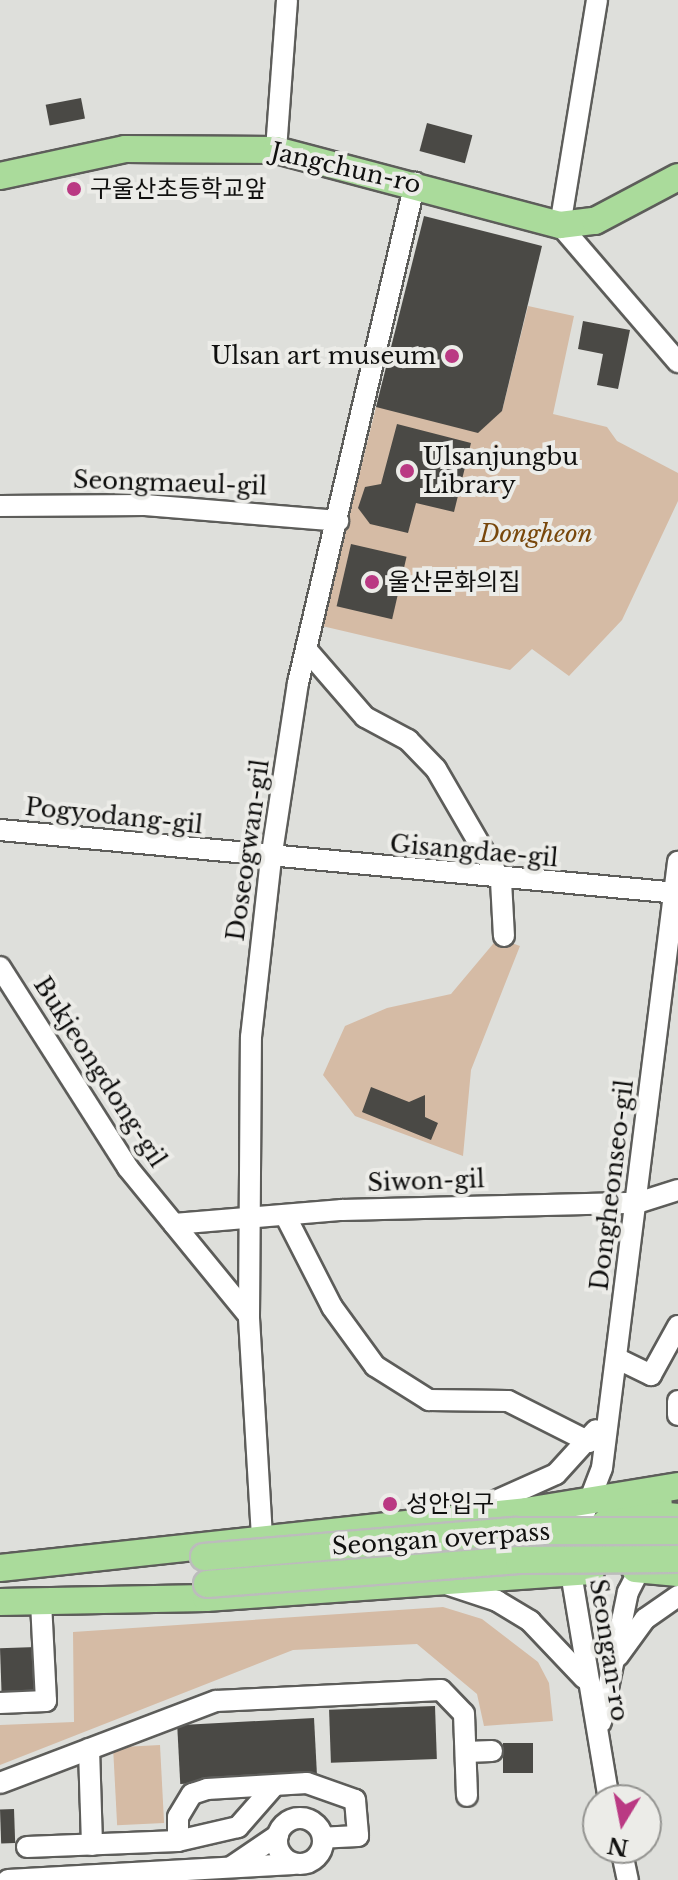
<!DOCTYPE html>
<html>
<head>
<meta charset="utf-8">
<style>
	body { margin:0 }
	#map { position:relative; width:678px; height:1880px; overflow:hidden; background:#dedfdb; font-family:"Libre Baskerville","Noto Sans KR",serif }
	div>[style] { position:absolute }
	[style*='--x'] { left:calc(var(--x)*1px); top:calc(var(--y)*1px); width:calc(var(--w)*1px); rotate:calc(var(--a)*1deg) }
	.green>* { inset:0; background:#d5bba5; transform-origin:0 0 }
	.building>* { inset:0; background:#4a4945; transform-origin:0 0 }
	.roads { filter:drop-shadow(2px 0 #5d5d5a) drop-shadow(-2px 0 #5d5d5a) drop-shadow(0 2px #5d5d5a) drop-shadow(0 -2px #5d5d5a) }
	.minor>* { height:20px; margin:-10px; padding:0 10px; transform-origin:10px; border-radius:10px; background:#fff }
	.minor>.ring { margin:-10px; padding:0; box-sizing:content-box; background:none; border:20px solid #fff; border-radius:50% }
	.major>* { height:26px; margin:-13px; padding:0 13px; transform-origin:13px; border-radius:13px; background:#aadb9b }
	.bridges { filter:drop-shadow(2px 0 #bcbcbc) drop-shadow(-2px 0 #bcbcbc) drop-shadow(0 2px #bcbcbc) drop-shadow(0 -2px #bcbcbc) }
	.major-bridge>* { height:26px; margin:-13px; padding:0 13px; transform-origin:13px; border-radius:13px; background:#aadb9b }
	.dots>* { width:22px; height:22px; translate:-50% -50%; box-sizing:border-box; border:4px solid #ecece8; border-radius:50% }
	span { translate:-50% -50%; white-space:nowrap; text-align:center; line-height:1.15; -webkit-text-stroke:8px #ecece8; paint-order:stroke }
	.street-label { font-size:24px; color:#10100f }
	.poi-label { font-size:24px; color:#10100f }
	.left { translate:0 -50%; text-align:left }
	.right { translate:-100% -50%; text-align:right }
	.park-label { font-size:24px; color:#78470b; font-style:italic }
	.north { position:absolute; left:582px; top:1784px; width:80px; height:80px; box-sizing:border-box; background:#ecece8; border:2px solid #949491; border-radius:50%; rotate:190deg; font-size:22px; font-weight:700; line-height:32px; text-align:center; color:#10100f }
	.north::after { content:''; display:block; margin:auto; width:28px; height:36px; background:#ba3983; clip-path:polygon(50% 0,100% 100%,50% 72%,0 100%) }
</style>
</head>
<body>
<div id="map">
	<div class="green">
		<i style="clip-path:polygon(528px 306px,574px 316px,553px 414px,607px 427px,617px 441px,678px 473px,678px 501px,622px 620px,569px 676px,532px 649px,510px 670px,322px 626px,376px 407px,502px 411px)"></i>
		<i style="clip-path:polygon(498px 938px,520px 946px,471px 1070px,463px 1156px,355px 1116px,323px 1075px,345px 1026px,387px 1008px,451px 994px)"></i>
		<i style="clip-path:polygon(443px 1607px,482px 1619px,538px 1662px,549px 1683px,553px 1721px,484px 1726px,477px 1694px,417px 1644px,293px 1650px,0 1765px,0 1725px,74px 1722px,73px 1632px)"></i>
		<i style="left:160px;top:1745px;width:78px;height:47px;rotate:87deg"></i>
	</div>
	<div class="building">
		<i style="left:81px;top:98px;width:21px;height:36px;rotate:79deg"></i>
		<i style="left:427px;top:123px;width:47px;height:29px;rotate:15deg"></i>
		<i style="clip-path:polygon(424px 216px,542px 246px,502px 411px,478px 433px,376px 407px)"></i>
		<i style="clip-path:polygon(583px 321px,630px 330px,618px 389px,597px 385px,603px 354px,578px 349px)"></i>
		<i style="clip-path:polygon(397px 424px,471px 443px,454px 512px,416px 503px,408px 533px,370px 524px,358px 508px,365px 487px,381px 484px)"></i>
		<i style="left:351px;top:544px;width:57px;height:64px;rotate:13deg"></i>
		<i style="clip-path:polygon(371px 1087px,409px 1102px,425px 1095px,425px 1117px,438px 1123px,431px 1140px,362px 1112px)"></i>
		<i style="left:36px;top:1647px;width:46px;height:36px;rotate:88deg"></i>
		<i style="left:435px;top:1706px;width:53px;height:106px;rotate:88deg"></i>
		<i style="left:314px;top:1718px;width:59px;height:137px;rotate:87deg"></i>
		<i style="left:533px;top:1743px;width:30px;height:30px;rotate:90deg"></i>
		<i style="left:14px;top:1809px;width:34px;height:14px;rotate:88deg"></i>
	</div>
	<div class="roads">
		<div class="minor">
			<i style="--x:597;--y:0;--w:228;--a:99.3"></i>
			<i style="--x:560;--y:225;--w:181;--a:49.3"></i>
			<i style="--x:276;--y:150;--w:150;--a:-85.8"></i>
			<i style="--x:0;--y:506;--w:145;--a:-0.4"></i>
			<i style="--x:145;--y:505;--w:194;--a:4.7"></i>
			<i style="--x:306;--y:649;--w:90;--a:49.1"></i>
			<i style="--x:365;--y:717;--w:49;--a:28.1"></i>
			<i style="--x:408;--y:740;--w:40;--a:46"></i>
			<i style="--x:436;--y:769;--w:129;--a:59.9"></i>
			<i style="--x:501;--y:881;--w:55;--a:86.9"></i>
			<i style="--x:0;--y:830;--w:681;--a:5.31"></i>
			<i style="--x:0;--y:967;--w:238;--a:57.5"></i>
			<i style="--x:128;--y:1168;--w:191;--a:50.7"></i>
			<i style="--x:285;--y:1215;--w:103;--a:62.9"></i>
			<i style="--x:332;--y:1307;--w:73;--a:53.9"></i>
			<i style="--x:375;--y:1366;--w:64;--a:32.2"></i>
			<i style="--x:429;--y:1400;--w:79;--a:0.7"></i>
			<i style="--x:508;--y:1401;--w:91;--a:26.8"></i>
			<i style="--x:174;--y:1224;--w:169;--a:-4.8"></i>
			<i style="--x:342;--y:1210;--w:295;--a:-1.4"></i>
			<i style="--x:637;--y:1203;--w:43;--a:-17.6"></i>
			<i style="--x:616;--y:1358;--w:39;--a:26"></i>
			<i style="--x:651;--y:1375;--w:56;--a:-61.1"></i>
			<i style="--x:678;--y:1401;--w:14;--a:90"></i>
			<i style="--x:469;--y:1513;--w:95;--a:-24.1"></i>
			<i style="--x:556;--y:1474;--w:59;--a:-47.7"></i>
			<i style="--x:262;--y:1537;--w:221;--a:-93.4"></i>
			<i style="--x:249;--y:1316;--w:279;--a:-89.6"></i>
			<i style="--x:251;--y:1037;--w:179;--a:-83.6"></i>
			<i style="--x:271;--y:859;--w:178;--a:-81.3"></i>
			<i style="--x:298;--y:683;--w:514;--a:-76.83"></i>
			<i style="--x:449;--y:1585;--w:51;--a:18.4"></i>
			<i style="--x:497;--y:1601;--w:39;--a:31"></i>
			<i style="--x:530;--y:1621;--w:79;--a:46.5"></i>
			<i style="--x:618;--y:1656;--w:46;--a:-53.9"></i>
			<i style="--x:645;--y:1619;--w:40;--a:-34.9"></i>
			<i style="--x:0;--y:1703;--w:46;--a:-2.5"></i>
			<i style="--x:46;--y:1701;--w:99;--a:-92.9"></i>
			<i style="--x:601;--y:1722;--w:133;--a:-78.3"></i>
			<i style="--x:628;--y:1592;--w:79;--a:-62.8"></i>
			<i style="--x:89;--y:1749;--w:96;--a:88.2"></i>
			<i style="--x:466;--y:1752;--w:26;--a:-2"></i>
			<i style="--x:0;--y:1783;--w:231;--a:-20.8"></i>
			<i style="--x:216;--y:1701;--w:225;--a:-2.8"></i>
			<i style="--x:441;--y:1690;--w:33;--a:46"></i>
			<i style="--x:464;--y:1714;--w:82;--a:87.9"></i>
			<i style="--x:274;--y:1786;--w:55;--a:131.3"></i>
			<i style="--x:238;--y:1827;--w:62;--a:166.9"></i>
			<i style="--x:178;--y:1841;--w:24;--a:-90"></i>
			<i style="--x:178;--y:1817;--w:27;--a:-59"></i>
			<i style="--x:192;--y:1794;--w:16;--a:-18"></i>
			<i style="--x:207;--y:1789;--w:100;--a:-3.4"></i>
			<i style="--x:307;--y:1783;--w:51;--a:19.5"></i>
			<i style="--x:355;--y:1800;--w:36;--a:85"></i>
			<i style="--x:358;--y:1836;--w:35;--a:177"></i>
			<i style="--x:609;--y:1800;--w:247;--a:-99.5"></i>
			<i style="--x:568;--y:1556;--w:94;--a:-68.9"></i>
			<i style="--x:602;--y:1468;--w:611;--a:-82.85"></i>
			<i class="ring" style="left:277px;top:1818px;width:26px;height:26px"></i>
			<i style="--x:27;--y:1847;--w:151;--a:-2.3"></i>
			<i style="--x:621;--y:1848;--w:33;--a:78"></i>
			<i style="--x:231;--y:1867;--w:57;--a:-34.2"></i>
			<i style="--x:8;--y:1880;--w:286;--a:-3.2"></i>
		</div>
		<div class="major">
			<i style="--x:0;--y:176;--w:128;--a:-12.2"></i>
			<i style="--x:125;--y:149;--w:151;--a:0.4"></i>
			<i style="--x:276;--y:150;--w:294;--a:14.8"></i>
			<i style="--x:560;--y:225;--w:35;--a:-7"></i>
			<i style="--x:595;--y:221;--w:94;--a:-27.9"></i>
			<i style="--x:637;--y:1513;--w:41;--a:5.6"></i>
			<i style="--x:550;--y:1567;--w:74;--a:-38.4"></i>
			<i style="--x:608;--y:1521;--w:54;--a:-20.4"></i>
			<i style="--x:0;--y:1568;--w:529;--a:-6.18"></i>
			<i style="--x:526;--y:1511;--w:154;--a:-9.3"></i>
			<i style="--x:635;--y:1569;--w:43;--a:5.3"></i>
			<i style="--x:0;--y:1602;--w:206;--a:-1.1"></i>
			<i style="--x:206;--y:1598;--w:386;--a:-4"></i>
		</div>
	</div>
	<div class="bridges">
		<div class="major-bridge">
			<i style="--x:204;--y:1557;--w:313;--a:-4.8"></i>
			<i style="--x:516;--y:1531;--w:162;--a:0"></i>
			<i style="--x:207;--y:1584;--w:313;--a:-4.4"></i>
			<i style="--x:519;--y:1560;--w:159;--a:-0.4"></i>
		</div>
	</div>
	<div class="dots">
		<i style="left:74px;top:189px;background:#ba3983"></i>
		<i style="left:452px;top:356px;background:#ba3983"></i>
		<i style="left:407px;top:471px;background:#ba3983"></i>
		<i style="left:372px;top:582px;background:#ba3983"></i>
		<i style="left:390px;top:1504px;background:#ba3983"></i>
	</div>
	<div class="street-label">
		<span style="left:346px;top:168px;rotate:13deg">Jangchun-ro</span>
		<span style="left:170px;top:483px;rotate:2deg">Seongmaeul-gil</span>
		<span style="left:114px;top:816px;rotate:6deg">Pogyodang-gil</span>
		<span style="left:248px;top:850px;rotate:-82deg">Doseogwan-gil</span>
		<span style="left:474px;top:851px;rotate:5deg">Gisangdae-gil</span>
		<span style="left:100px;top:1072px;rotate:57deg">Bukjeongdong-gil</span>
		<span style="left:426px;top:1181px;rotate:-2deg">Siwon-gil</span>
		<span style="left:612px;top:1185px;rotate:-83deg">Dongheonseo-gil</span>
		<span style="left:441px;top:1539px;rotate:-4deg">Seongan overpass</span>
		<span style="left:609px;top:1650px;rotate:81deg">Seongan-ro</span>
	</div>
	<div class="poi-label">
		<span class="left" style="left:90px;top:189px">구울산초등학교앞</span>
		<span class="right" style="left:436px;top:356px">Ulsan art museum</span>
		<span class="left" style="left:423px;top:471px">Ulsanjungbu<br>Library</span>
		<span class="left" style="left:388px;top:582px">울산문화의집</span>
		<span class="left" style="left:406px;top:1504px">성안입구</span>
	</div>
	<div class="park-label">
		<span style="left:536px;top:534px">Dongheon</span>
	</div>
	<div class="north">N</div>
</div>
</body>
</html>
